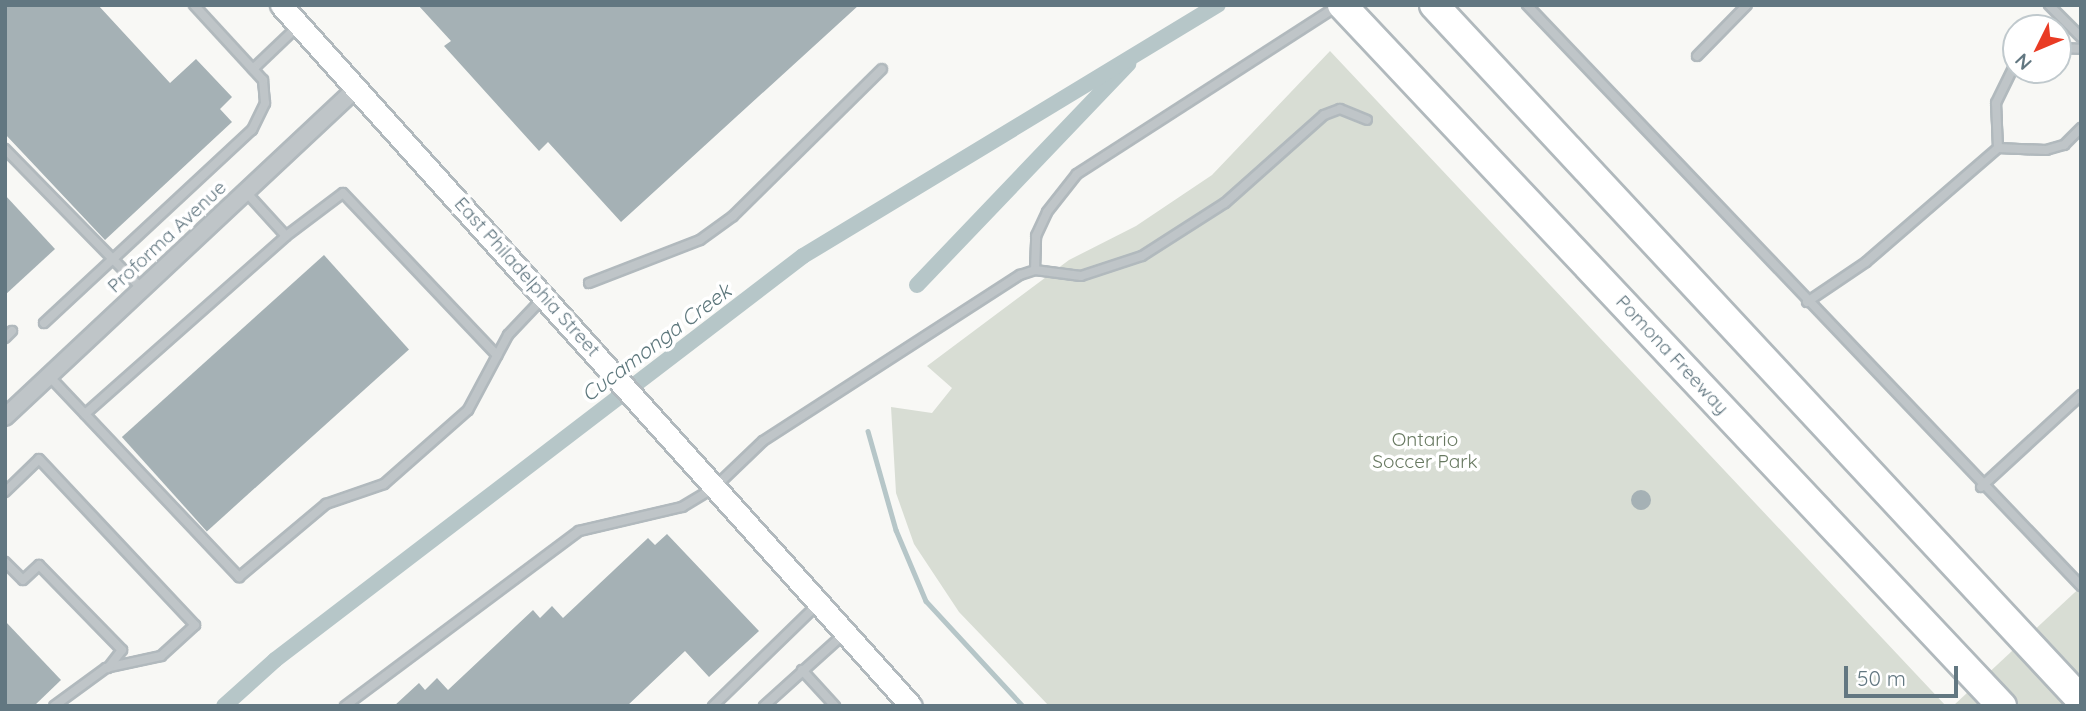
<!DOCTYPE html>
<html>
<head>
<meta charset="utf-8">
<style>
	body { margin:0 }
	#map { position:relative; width:2086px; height:711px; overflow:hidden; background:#f8f8f5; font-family:Quicksand,sans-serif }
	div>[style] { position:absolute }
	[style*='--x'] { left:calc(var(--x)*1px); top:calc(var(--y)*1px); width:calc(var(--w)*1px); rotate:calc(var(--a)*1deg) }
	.green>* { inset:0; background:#d8ddd4 }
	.stream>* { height:4.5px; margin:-2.25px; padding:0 2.25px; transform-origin:2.25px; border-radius:2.25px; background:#b6c6c8 }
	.canal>* { height:16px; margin:-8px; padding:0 8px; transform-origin:8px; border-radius:8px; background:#b6c6c8 }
	.building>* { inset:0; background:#a5b1b5; transform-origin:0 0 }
	.round { border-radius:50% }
	.roads { filter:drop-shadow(2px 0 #b1b9bd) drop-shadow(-2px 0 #b1b9bd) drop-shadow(0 2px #b1b9bd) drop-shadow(0 -2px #b1b9bd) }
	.lane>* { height:8px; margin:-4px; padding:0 4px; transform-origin:4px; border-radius:4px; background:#bfc5c8 }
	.street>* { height:16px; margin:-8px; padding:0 8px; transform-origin:8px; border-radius:8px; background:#bfc5c8 }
	.secondary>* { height:21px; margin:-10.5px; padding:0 10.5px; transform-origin:10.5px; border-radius:10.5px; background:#fff }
	.highway>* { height:28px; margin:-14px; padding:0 14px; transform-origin:14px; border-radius:14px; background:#fff }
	span { translate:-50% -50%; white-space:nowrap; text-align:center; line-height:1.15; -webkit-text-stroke:7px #fff; paint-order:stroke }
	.street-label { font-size:19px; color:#627781 }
	.park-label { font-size:19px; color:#687961 }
	.water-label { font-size:21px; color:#5d777c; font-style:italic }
	.frame { position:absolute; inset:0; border:7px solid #627781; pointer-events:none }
	.north { position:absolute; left:2002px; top:14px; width:70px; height:70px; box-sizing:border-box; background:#fff; border:2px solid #c0c9cd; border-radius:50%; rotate:227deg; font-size:19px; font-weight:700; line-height:28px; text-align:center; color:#627781 }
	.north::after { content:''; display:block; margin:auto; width:24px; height:32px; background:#e93b24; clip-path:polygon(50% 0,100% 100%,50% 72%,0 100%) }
	.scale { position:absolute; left:1844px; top:666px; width:114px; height:32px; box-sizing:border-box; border:4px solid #627781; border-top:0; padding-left:9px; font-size:21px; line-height:24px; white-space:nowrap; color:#627781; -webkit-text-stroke:5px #fff; paint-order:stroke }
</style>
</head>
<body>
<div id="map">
	<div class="green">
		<i style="clip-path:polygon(1330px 51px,1946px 706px,1049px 706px,959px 612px,914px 544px,896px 493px,891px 407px,932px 413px,952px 388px,927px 366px,1069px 260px,1136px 226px,1212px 175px)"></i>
		<i style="clip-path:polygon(2081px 587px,2081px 706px,1953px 706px,2073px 594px)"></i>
	</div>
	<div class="stream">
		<i style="--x:868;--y:431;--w:103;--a:74.2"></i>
		<i style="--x:896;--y:530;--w:77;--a:67.1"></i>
		<i style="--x:926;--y:601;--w:143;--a:47.3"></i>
	</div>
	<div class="canal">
		<i style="--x:917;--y:285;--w:306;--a:-46.3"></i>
		<i style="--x:224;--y:706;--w:69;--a:-42"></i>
		<i style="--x:275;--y:660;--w:665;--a:-37.42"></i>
		<i style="--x:803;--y:256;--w:485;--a:-31.2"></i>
	</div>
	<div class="building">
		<i style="clip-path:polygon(5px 5px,98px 5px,170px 83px,196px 59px,232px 97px,220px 109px,232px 122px,105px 240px,5px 134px)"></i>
		<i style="clip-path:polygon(418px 5px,859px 5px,621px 222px,548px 142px,539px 151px,444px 46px,451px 41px)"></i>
		<i style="clip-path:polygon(5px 195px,55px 249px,5px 295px)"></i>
		<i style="left:324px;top:255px;width:127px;height:272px;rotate:48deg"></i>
		<i class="round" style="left:1631px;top:490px;width:20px;height:20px"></i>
		<i style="clip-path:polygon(667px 534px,759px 631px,709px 677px,685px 651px,627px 706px,394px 706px,419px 683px,425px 690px,437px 678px,448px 690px,533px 610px,540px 618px,552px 606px,563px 618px,648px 538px,655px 545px)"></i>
		<i style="clip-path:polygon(5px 621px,61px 680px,34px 706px,5px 706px)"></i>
	</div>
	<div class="roads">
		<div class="lane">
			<i style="--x:1527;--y:5;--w:803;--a:46.36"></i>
			<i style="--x:2049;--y:5;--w:45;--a:45"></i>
			<i style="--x:2058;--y:48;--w:23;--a:2"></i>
			<i style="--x:1697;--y:56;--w:71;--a:-45.6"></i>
			<i style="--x:253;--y:69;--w:64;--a:-43.7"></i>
			<i style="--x:1998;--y:148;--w:45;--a:-92.5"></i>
			<i style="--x:1996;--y:103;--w:46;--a:-64"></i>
			<i style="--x:5;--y:149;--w:196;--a:45.6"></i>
			<i style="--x:286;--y:236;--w:71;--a:-37"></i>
			<i style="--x:343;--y:193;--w:224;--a:46.5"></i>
			<i style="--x:1035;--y:270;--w:34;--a:-88"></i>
			<i style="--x:1036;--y:236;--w:26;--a:-65"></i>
			<i style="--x:1047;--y:212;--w:48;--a:-51.7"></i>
			<i style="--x:1077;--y:174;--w:308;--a:-32.8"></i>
			<i style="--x:589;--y:283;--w:119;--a:-21.2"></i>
			<i style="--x:700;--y:240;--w:41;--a:-36"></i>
			<i style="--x:733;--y:216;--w:209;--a:-44.6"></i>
			<i style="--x:1807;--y:302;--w:71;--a:-34.1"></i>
			<i style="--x:1866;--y:262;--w:174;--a:-40.8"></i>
			<i style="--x:1998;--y:148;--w:48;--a:2.4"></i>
			<i style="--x:2046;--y:150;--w:19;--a:-16"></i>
			<i style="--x:2064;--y:145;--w:24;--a:-45"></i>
			<i style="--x:44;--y:323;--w:284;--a:-42.9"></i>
			<i style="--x:252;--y:130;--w:30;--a:-64"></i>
			<i style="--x:265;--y:103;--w:23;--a:-95"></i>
			<i style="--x:263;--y:80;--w:102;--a:-132.6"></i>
			<i style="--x:5;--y:338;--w:10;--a:-45"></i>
			<i style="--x:49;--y:376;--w:277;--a:46.6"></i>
			<i style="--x:239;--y:577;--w:114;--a:-40"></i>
			<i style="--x:326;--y:504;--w:61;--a:-19"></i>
			<i style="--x:384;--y:484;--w:112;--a:-41.4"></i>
			<i style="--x:468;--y:410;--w:85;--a:-61.9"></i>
			<i style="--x:508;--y:335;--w:50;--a:-46.6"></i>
			<i style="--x:85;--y:414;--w:268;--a:-41.5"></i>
			<i style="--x:286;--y:236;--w:59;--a:-132.3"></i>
			<i style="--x:1981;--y:487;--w:136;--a:-42.6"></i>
			<i style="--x:5;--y:492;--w:47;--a:-44.1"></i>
			<i style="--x:39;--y:459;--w:228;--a:46.8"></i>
			<i style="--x:195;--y:625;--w:46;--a:137.6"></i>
			<i style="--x:161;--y:656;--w:56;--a:167.7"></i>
			<i style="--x:106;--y:668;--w:64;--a:143.8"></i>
			<i style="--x:5;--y:562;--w:25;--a:45"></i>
			<i style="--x:23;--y:580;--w:22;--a:-43"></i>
			<i style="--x:39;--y:565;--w:119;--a:45.7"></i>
			<i style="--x:122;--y:650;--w:23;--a:128"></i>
			<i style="--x:802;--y:670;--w:49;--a:47.5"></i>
			<i style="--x:345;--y:706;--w:292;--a:-36.8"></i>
			<i style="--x:579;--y:531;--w:106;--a:-13.1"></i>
			<i style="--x:682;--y:507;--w:39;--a:-31"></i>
			<i style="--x:715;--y:487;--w:66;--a:-43.8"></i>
			<i style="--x:763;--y:441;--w:306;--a:-32.9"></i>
			<i style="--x:1020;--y:275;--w:16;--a:-18"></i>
			<i style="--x:1035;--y:270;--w:46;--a:7.4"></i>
			<i style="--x:1081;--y:276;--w:64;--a:-18.2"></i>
			<i style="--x:1142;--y:256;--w:98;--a:-32.6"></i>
			<i style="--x:1225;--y:203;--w:132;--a:-41.6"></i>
			<i style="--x:1324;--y:115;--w:17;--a:-21"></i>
			<i style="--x:1340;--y:109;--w:29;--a:22"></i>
			<i style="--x:713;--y:706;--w:148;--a:-44.2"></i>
			<i style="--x:764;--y:706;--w:109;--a:-42"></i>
		</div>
		<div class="street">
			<i style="--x:5;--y:417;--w:482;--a:-43.1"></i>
		</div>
		<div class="secondary">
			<i style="--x:281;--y:5;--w:942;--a:48.05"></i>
		</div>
		<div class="highway">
			<i style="--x:1342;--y:5;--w:963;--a:46.73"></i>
			<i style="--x:1434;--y:5;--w:950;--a:47.05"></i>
		</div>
	</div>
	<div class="street-label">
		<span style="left:167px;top:237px;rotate:-43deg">Proforma Avenue</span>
		<span style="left:527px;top:277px;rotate:48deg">East Philadelphia Street</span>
		<span style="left:1672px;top:355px;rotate:47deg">Pomona Freeway</span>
	</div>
	<div class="park-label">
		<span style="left:1425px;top:451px">Ontario<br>Soccer Park</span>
	</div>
	<div class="water-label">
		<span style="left:656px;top:342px;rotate:-37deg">Cucamonga Creek</span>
	</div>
	<div class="frame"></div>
	<div class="north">N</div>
	<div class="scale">50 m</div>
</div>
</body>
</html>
